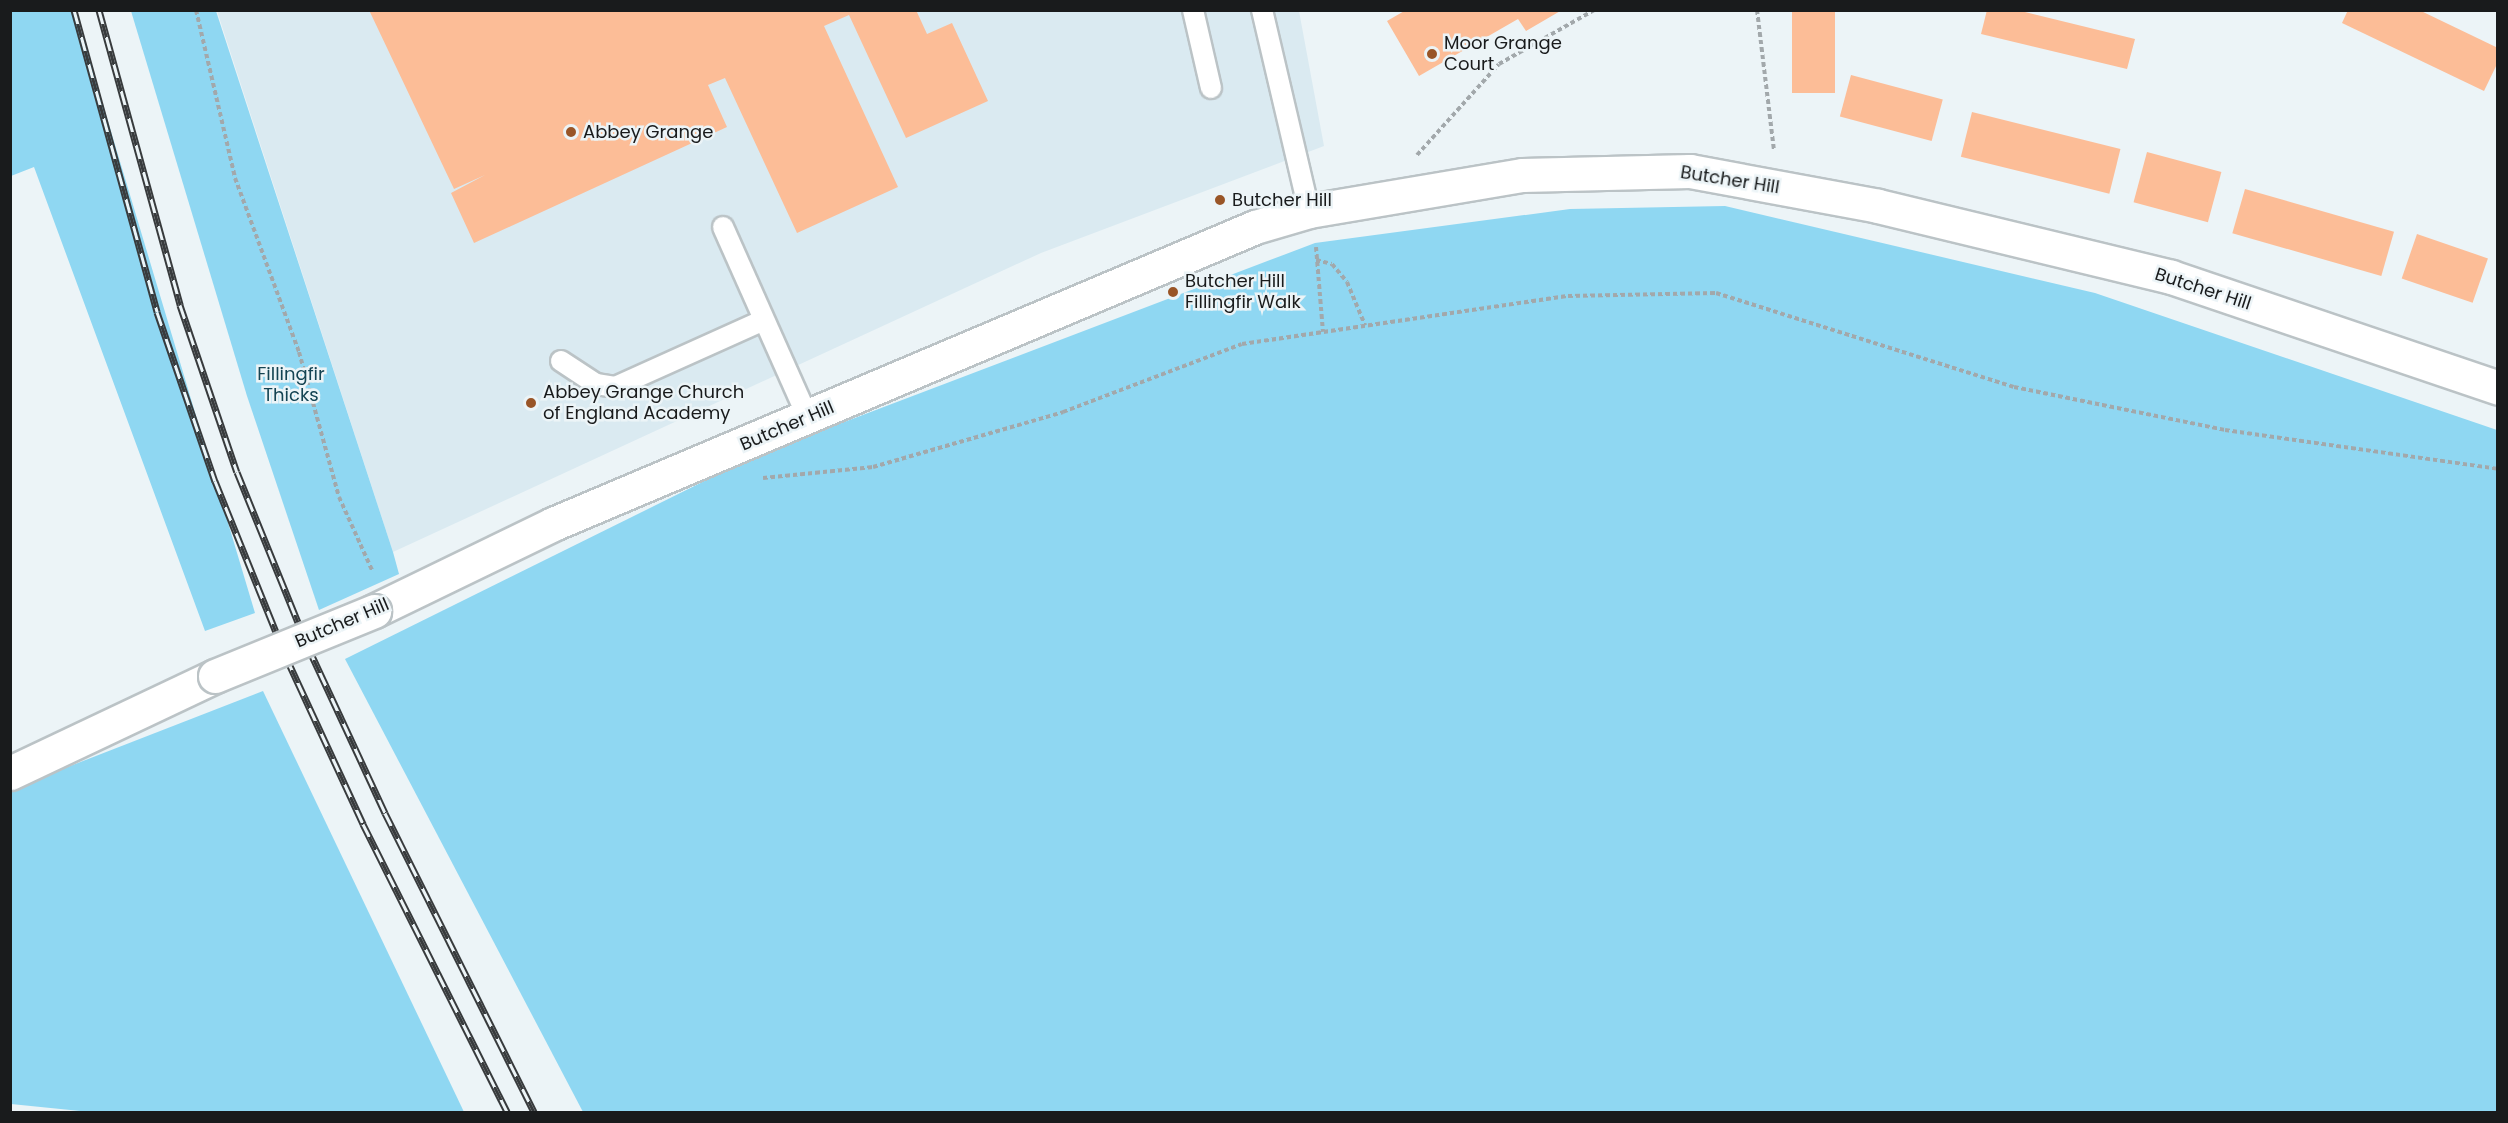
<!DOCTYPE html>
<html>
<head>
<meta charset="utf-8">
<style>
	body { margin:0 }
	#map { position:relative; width:2508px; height:1123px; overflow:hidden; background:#ecf4f7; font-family:Poppins,sans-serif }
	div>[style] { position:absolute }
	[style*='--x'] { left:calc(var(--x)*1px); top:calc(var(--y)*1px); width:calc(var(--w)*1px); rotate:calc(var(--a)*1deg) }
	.built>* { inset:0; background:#daeaf1 }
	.green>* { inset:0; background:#8fd7f2 }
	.building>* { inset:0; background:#fcbd97; transform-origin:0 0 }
	.path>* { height:4px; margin-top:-2px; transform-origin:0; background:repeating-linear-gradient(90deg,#a2a8ab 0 4.5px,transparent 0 7.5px) }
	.roads { filter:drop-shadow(2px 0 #bbc3c6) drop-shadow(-2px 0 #bbc3c6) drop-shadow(0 2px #bbc3c6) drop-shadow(0 -2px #bbc3c6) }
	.lane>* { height:20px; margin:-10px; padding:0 10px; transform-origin:10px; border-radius:10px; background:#fff }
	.street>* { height:33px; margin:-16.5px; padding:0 16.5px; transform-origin:16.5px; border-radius:16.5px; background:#fff }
	.rail>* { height:7px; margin-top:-3.5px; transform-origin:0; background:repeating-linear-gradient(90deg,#ecf4f7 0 14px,#383b3d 0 28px); box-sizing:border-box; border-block:2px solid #383b3d }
	.bridges { filter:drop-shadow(2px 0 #bbc3c6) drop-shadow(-2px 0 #bbc3c6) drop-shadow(0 2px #bbc3c6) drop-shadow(0 -2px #bbc3c6) }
	.street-bridge>* { height:33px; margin:-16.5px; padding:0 16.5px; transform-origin:16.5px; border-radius:16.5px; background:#fff }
	.dots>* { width:16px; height:16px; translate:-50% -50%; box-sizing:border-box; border:3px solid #ecf4f7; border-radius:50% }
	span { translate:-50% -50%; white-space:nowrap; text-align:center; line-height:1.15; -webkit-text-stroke:5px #ecf4f7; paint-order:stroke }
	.poi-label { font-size:18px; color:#191b1c }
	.left { translate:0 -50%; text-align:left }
	.street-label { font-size:18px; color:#191b1c }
	.park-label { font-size:18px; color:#144453 }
	.frame { position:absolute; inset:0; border:12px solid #191b1c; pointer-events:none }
</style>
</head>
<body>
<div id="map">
	<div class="built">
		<i style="clip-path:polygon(217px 11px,1299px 11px,1324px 146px,1041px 253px,393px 552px)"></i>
	</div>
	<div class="green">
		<i style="clip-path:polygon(11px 10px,75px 11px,255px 613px,205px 631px,34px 167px,11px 176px)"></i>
		<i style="clip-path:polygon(131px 11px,216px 11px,393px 552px,399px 574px,319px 610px,247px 396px)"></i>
		<i style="clip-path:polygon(1725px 206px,2095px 293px,2497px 430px,2497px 1112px,583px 1112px,345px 659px,755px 456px,1315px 243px,1570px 209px)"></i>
		<i style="clip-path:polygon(263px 691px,464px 1112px,90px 1112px,11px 1104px,11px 789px)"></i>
	</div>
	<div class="building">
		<i style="clip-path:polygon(369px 10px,916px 10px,927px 34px,952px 23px,988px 101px,906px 138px,849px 15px,824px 26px,898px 187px,797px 233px,725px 78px,708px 85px,727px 127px,474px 243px,451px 193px,485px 175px,454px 189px)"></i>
		<i style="clip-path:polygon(1406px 10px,1562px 10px,1526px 31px,1518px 19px,1419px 76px,1387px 21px)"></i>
		<i style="left:1792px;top:10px;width:43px;height:83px"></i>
		<i style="clip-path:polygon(1987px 10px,2017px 10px,2135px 39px,2127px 69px,1981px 34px)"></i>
		<i style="clip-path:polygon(2348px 10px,2419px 10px,2498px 48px,2498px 62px,2484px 91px,2342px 23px)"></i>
		<i style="left:1851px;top:75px;width:95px;height:43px;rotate:15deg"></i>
		<i style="left:1972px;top:112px;width:153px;height:46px;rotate:14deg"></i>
		<i style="left:2147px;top:152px;width:77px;height:52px;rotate:15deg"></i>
		<i style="left:2245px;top:189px;width:155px;height:46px;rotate:16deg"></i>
		<i style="left:2417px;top:234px;width:75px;height:47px;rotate:19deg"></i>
	</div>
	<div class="path">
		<i style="--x:196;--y:10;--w:172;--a:76.9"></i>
		<i style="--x:235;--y:178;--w:185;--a:69.8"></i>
		<i style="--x:299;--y:352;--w:150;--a:74.6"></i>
		<i style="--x:339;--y:497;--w:80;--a:65.7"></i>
		<i style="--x:1757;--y:10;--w:141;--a:83.1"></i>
		<i style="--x:1417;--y:155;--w:122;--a:-48"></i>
		<i style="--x:1499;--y:64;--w:109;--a:-29.6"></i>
		<i style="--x:1316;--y:247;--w:85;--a:85.3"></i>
		<i style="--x:1316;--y:260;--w:16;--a:14"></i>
		<i style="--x:1332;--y:264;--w:23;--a:50"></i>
		<i style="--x:1347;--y:282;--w:47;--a:67.3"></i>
		<i style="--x:763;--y:478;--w:111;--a:-5.7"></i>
		<i style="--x:873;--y:467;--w:198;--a:-16.1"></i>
		<i style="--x:1063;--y:412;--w:191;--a:-20.8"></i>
		<i style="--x:1242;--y:344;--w:330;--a:-8.4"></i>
		<i style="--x:1568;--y:296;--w:148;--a:-1.2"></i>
		<i style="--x:1716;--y:293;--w:312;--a:17.5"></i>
		<i style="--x:2014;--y:387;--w:215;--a:11.5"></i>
		<i style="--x:2225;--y:430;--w:276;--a:8.1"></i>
	</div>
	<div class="roads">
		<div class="lane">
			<i style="--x:1193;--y:10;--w:80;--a:77"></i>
			<i style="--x:1262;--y:10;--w:206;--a:76.8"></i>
			<i style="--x:723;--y:227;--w:209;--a:66"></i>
			<i style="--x:561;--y:361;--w:42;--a:33.3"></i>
			<i style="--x:596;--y:384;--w:19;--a:9"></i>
			<i style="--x:615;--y:387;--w:163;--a:-24.2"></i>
		</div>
		<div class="street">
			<i style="--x:374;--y:611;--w:199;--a:-25.9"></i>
			<i style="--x:553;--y:524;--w:762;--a:-22.93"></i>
			<i style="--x:1255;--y:227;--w:56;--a:-16.5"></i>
			<i style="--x:1309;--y:211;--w:216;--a:-9.6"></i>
			<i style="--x:1522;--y:175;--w:168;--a:-1.4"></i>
			<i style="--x:1690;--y:171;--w:191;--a:10.5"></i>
			<i style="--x:1878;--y:206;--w:301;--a:13.6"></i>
			<i style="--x:2171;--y:277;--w:345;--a:18.7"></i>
			<i style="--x:10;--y:773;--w:227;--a:-25.3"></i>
		</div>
	</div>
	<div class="rail">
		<i style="--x:74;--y:10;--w:313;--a:74.6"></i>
		<i style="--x:157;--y:312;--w:179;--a:71.1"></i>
		<i style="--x:215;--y:481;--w:190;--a:68"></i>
		<i style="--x:286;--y:657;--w:184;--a:65.2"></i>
		<i style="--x:363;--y:824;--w:322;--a:63.4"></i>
		<i style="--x:99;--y:10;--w:306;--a:74.6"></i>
		<i style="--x:180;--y:305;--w:176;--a:71.2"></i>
		<i style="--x:237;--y:472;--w:189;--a:67.9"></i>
		<i style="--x:308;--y:647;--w:183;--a:65.1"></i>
		<i style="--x:385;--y:813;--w:334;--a:63.5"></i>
	</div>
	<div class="bridges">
		<div class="street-bridge">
			<i style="--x:215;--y:676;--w:172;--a:-22.2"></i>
		</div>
	</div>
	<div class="dots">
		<i style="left:1432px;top:54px;background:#995527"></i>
		<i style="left:571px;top:132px;background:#995527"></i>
		<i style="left:1220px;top:200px;background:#995527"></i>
		<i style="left:1173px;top:292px;background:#995527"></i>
		<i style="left:531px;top:403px;background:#995527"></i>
	</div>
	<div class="poi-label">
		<span class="left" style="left:1444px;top:54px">Moor Grange<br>Court</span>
		<span class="left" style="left:583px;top:132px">Abbey Grange</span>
		<span class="left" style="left:1232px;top:200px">Butcher Hill</span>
		<span class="left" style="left:1185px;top:292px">Butcher Hill<br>Fillingfir Walk</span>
		<span class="left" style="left:543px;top:403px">Abbey Grange Church<br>of England Academy</span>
	</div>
	<div class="street-label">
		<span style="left:1730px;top:180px;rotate:9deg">Butcher Hill</span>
		<span style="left:2203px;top:289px;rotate:18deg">Butcher Hill</span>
		<span style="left:787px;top:426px;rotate:-23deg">Butcher Hill</span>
		<span style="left:342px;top:623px;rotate:-23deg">Butcher Hill</span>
	</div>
	<div class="park-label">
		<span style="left:291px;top:385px">Fillingfir<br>Thicks</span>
	</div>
	<div class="frame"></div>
</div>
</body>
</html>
